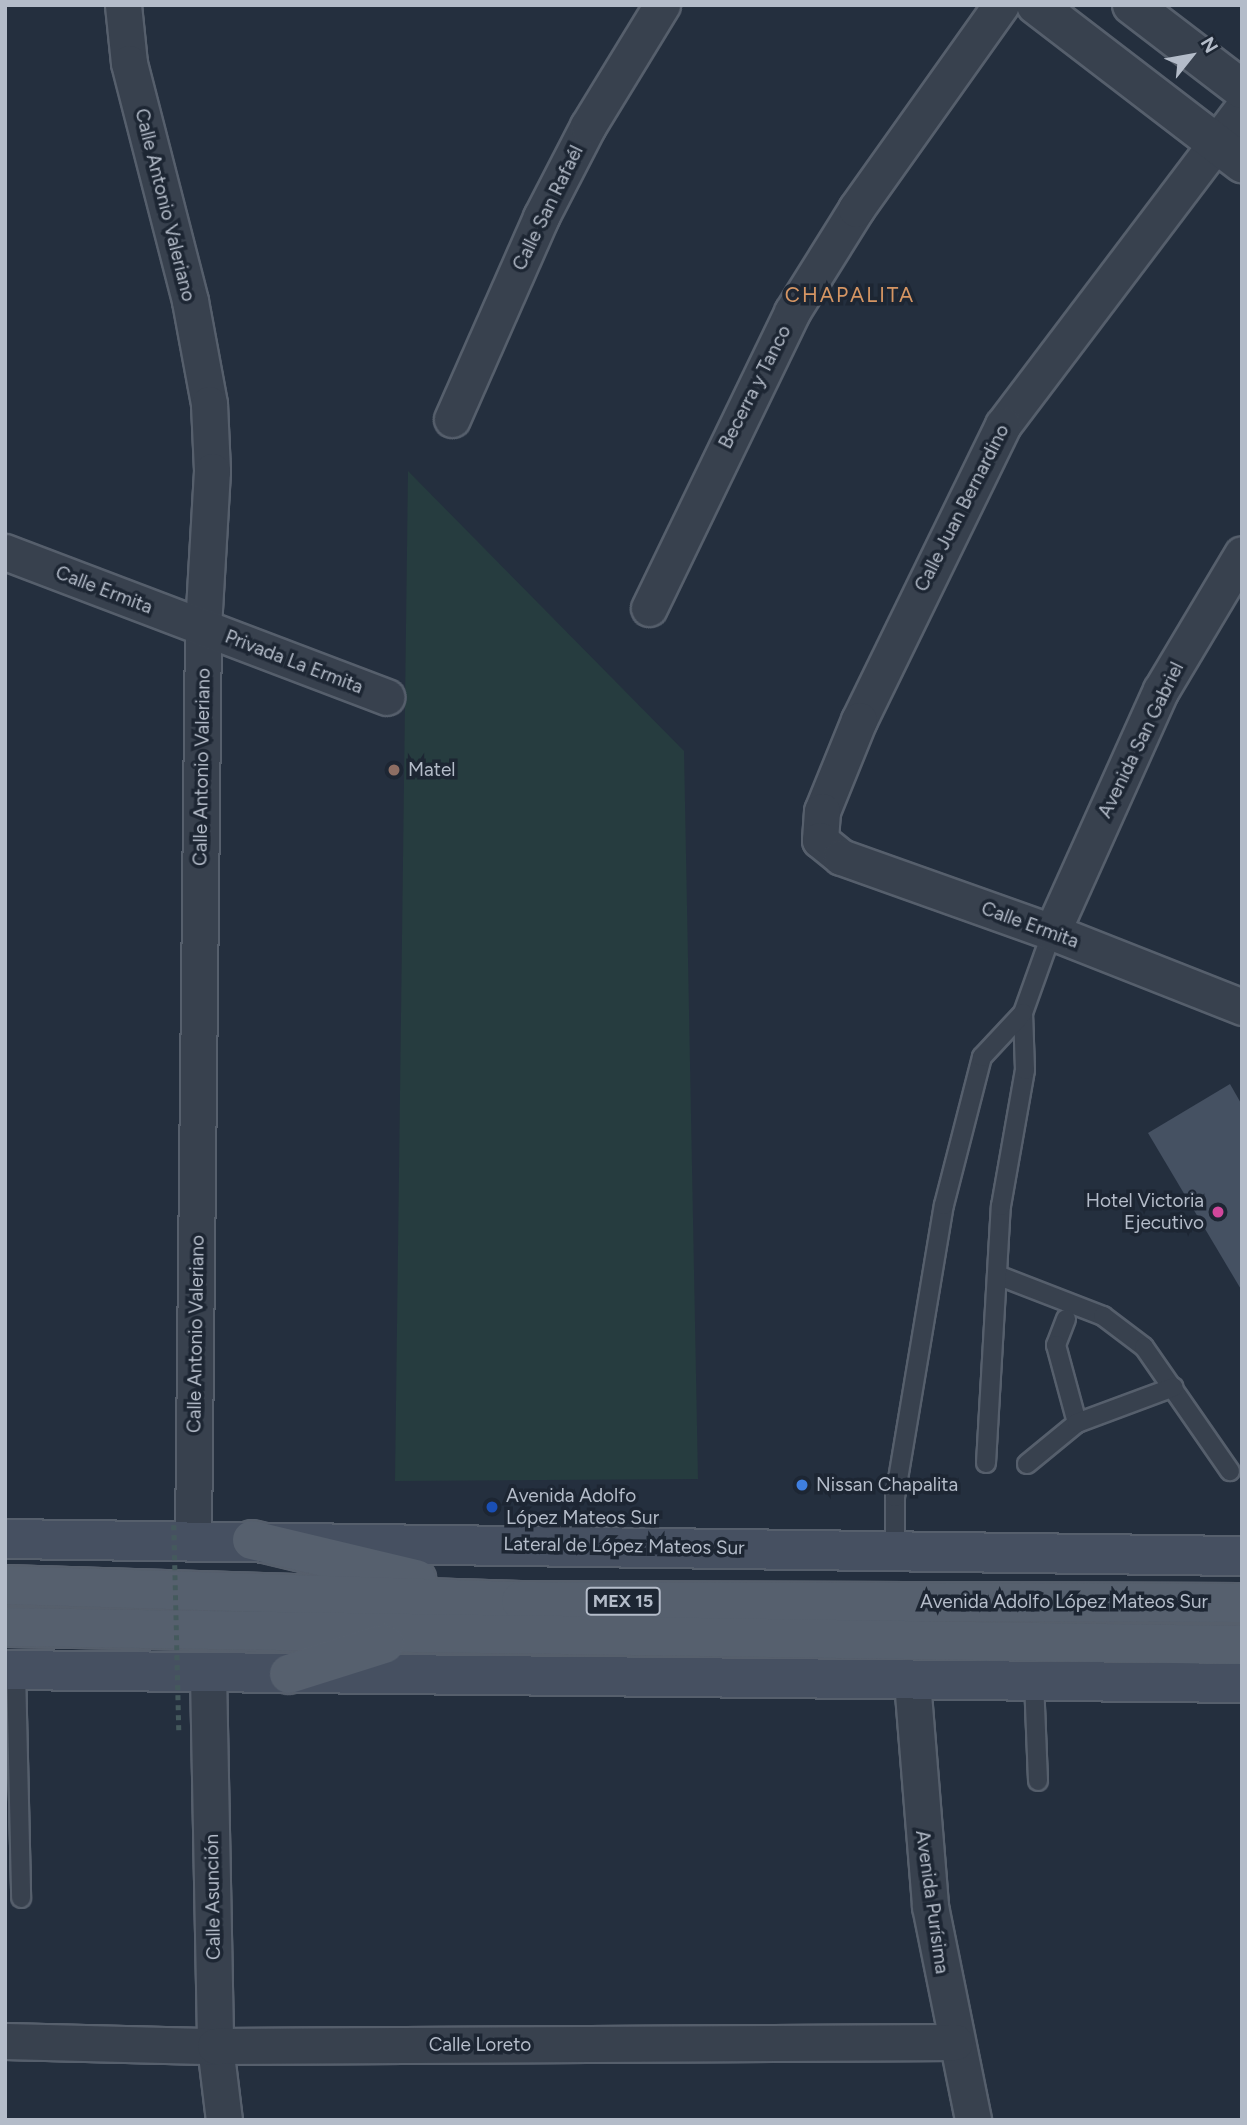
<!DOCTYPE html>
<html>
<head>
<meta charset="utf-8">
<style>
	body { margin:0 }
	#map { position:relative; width:1247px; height:2125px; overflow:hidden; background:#242f3e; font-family:Figtree,sans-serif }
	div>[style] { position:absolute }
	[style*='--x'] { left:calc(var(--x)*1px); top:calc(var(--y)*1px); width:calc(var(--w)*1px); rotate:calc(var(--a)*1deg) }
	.green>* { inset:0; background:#263c3f }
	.building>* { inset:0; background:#455162 }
	.roads { filter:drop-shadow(2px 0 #565f6c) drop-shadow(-2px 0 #565f6c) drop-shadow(0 2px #565f6c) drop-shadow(0 -2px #565f6c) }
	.service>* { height:18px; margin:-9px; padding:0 9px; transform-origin:9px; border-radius:9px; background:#38414e }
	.minor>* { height:35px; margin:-17.5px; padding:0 17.5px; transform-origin:17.5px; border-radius:17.5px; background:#38414e }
	.tertiary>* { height:38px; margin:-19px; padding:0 19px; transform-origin:19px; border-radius:19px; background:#38414e }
	.secondary>* { height:38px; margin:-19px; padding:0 19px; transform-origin:19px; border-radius:19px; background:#465061 }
	.primary>* { height:38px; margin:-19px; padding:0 19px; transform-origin:19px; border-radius:19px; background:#56606e }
	.path-bridge>* { height:4.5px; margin-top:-2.25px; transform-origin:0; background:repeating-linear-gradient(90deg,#44595c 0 5px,transparent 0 10px) }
	.dots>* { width:19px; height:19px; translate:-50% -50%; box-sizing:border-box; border:4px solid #1d2633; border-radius:50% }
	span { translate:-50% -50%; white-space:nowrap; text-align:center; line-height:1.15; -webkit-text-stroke:7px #1d2633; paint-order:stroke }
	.shield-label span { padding:2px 5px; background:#1d2633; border:2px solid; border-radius:5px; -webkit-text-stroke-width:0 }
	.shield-label { font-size:18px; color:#b4bcc9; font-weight:700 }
	.street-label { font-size:19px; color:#b4bcc9 }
	.poi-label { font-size:19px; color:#b4bcc9 }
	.left { translate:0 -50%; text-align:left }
	.right { translate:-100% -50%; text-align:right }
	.neighbourhood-label { font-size:21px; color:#d59563; letter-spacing:2px }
	.frame { position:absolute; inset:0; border:7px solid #b4bcc9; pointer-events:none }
	.north { position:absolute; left:1156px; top:21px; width:70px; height:70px; -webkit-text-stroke:5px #1d2633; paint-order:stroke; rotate:59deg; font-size:19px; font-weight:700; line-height:28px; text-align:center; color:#b4bcc9 }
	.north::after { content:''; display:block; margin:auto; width:24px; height:32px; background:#b4bcc9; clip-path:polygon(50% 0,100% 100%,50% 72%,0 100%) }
</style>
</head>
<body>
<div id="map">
	<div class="green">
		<i style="clip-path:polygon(408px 471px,684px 751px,698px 1479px,395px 1481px)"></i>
	</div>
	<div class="building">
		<i style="clip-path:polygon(1230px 1084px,1242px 1105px,1242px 1291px,1148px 1133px)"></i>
	</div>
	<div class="roads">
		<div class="service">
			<i style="--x:997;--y:1275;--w:114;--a:21.1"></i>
			<i style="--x:1103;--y:1316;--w:51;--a:37.1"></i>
			<i style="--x:1144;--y:1347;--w:151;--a:55.3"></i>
			<i style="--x:1066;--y:1319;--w:28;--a:111"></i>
			<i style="--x:1056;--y:1345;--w:81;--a:74.9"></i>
			<i style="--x:986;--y:1463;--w:257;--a:-86.7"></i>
			<i style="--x:1001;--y:1206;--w:138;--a:-80"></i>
			<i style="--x:1025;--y:1070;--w:57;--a:-92"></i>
			<i style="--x:1023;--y:1013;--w:86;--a:-70.3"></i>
			<i style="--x:1027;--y:1464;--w:65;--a:-39.4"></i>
			<i style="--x:1077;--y:1423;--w:103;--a:-20.4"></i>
			<i style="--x:895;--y:1550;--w:53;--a:-90"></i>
			<i style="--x:895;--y:1497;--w:296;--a:-80.5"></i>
			<i style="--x:944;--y:1205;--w:153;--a:-75.6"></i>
			<i style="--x:982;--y:1057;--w:60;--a:-47"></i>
			<i style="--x:16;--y:1670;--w:228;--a:88.7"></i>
			<i style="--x:1034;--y:1681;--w:100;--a:87.7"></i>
		</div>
		<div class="minor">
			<i style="--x:123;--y:5;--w:58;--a:84.1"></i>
			<i style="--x:129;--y:63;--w:246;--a:75.6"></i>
			<i style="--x:190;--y:301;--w:105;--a:79.5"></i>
			<i style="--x:209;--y:404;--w:67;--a:87.4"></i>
			<i style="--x:212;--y:471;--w:156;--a:93.3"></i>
			<i style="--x:203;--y:627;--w:913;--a:90.63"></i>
			<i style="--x:1242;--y:109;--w:396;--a:127.1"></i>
			<i style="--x:1003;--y:425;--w:328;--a:116"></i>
			<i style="--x:859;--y:720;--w:98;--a:112.1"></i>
			<i style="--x:822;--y:811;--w:29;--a:94"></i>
			<i style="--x:820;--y:840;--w:27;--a:39"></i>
			<i style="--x:841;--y:857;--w:224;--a:19.6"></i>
			<i style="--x:1052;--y:932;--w:204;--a:21.5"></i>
			<i style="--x:452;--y:419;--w:221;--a:-66.2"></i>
			<i style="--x:541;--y:217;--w:102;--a:-62.7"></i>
			<i style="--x:588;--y:126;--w:142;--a:-58.6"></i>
			<i style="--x:5;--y:552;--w:408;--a:20.8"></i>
			<i style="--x:649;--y:608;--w:329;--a:-64.2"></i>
			<i style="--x:792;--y:312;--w:121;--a:-58.1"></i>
			<i style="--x:856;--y:209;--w:250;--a:-54.6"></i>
			<i style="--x:1052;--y:932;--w:265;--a:-65.8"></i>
			<i style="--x:1161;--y:690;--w:158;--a:-59.2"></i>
			<i style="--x:208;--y:1673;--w:373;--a:88.9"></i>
			<i style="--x:215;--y:2046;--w:75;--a:83.1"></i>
			<i style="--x:912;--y:1681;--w:226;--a:85.4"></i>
			<i style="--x:930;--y:1906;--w:218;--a:78.6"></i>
			<i style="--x:5;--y:2041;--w:210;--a:1.4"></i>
			<i style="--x:215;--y:2046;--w:740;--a:-0.31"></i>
		</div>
		<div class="tertiary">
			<i style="--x:1036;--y:5;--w:260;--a:37.5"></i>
			<i style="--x:1132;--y:5;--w:138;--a:37.4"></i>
		</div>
		<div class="secondary">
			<i style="--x:5;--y:1539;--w:1237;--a:0.79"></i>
			<i style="--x:5;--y:1670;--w:1237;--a:0.6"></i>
		</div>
		<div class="primary">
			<i style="--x:252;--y:1540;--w:169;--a:13.4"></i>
			<i style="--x:5;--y:1585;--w:516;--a:1.78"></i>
			<i style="--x:521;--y:1601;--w:721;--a:0.16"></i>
			<i style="--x:5;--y:1627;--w:1237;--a:0.83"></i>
			<i style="--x:289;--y:1674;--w:100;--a:-17.5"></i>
		</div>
	</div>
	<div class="path-bridge">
		<i style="--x:174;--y:1525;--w:210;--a:88.6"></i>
	</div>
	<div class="dots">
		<i style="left:394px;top:770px;background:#8d6e63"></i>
		<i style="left:1218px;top:1212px;background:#d1479c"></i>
		<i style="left:802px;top:1485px;background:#3f7fe0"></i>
		<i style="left:492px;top:1507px;background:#1a4fb4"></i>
	</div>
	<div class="shield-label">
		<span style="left:623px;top:1601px">MEX 15</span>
	</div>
	<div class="street-label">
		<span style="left:165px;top:205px;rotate:76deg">Calle Antonio Valeriano</span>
		<span style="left:548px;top:208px;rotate:-64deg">Calle San Rafaél</span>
		<span style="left:755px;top:387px;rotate:-63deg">Becerra y Tanco</span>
		<span style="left:962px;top:508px;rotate:-63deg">Calle Juan Bernardino</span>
		<span style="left:104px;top:590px;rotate:21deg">Calle Ermita</span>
		<span style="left:294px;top:662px;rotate:21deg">Privada La Ermita</span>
		<span style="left:1141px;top:740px;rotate:-64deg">Avenida San Gabriel</span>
		<span style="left:202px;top:767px;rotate:-89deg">Calle Antonio Valeriano</span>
		<span style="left:1030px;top:925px;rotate:20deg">Calle Ermita</span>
		<span style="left:196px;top:1334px;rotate:-89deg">Calle Antonio Valeriano</span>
		<span style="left:624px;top:1546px;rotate:1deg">Lateral de López Mateos Sur</span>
		<span style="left:1064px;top:1602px">Avenida Adolfo López Mateos Sur</span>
		<span style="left:213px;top:1897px;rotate:-91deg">Calle Asunción</span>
		<span style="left:932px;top:1902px;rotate:82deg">Avenida Purísima</span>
		<span style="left:480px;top:2045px">Calle Loreto</span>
	</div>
	<div class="poi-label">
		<span class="left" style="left:408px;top:770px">Matel</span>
		<span class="right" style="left:1204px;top:1212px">Hotel Victoria<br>Ejecutivo</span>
		<span class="left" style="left:816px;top:1485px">Nissan Chapalita</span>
		<span class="left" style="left:506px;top:1507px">Avenida Adolfo<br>López Mateos Sur</span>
	</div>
	<div class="neighbourhood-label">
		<span style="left:850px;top:295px">CHAPALITA</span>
	</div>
	<div class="frame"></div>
	<div class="north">N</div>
</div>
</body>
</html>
